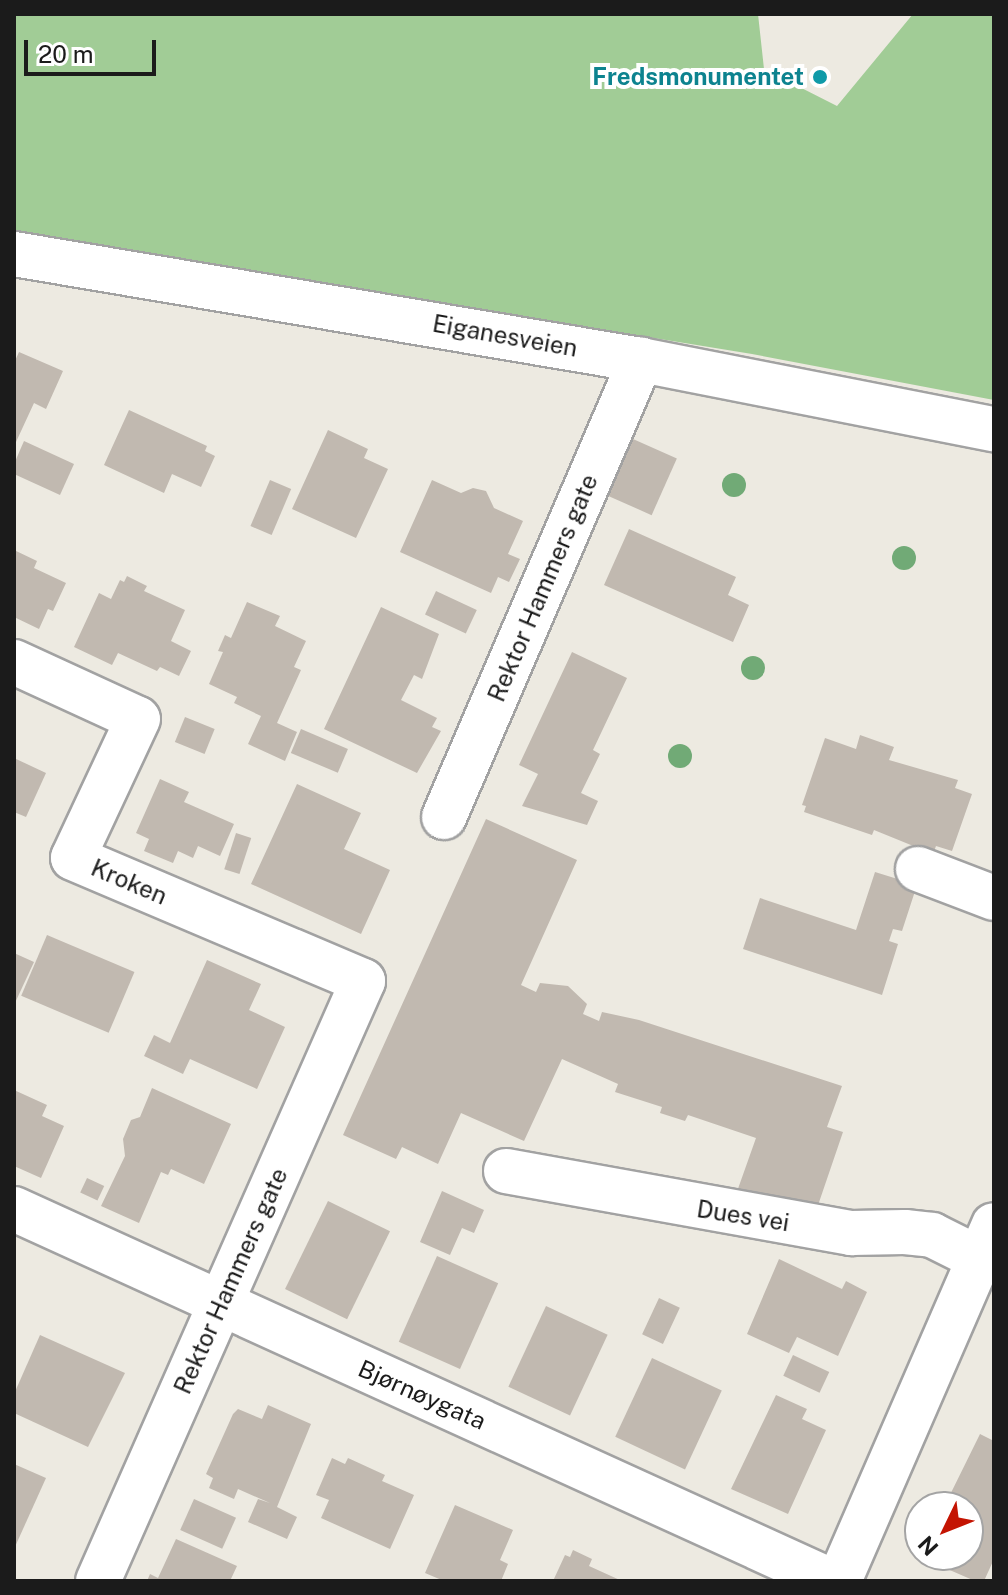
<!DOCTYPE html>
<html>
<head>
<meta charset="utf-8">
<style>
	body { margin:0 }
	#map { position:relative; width:1008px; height:1595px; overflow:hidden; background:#edeae1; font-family:"Public Sans",sans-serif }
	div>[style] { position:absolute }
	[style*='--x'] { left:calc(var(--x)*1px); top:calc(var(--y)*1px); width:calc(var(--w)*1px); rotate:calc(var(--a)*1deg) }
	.forest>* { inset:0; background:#a1cc96 }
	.building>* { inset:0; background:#c1b9b0; transform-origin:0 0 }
	.roads { filter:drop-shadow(2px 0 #a2a2a2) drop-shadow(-2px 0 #a2a2a2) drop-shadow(0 2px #a2a2a2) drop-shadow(0 -2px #a2a2a2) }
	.minor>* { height:44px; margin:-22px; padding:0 22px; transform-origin:22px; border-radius:22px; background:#fff }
	.trees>* { width:24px; height:24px; margin:-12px; border-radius:50%; background:#71aa76 }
	.dots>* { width:22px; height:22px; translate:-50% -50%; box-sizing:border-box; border:4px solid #fff; border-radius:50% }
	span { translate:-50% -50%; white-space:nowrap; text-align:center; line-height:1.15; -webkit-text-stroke:8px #fff; paint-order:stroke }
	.culture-label { font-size:24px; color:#0d838f; font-weight:700 }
	.right { translate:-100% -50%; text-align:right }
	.street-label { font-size:24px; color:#1b1b1b }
	.frame { position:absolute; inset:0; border:16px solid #1b1b1b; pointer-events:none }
	.north { position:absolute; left:904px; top:1491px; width:80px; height:80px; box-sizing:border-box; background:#fff; border:2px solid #a4a4a4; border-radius:50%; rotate:227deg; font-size:22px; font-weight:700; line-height:32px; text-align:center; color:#1b1b1b }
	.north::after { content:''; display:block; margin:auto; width:28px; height:36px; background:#c41402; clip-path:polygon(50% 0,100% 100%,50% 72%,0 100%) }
	.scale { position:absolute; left:24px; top:40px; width:132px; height:36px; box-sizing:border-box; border:4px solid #1b1b1b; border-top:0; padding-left:10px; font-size:24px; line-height:28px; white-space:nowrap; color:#1b1b1b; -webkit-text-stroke:6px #fff; paint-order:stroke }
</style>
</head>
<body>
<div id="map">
	<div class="forest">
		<i style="clip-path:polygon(14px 14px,758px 14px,764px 69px,837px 106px,913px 14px,994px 14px,994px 400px,752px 354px,14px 234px)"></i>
	</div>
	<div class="building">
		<i style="clip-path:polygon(19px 352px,63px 371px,46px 409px,34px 403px,16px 442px,14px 363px)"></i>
		<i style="clip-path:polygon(129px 410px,207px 446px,205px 451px,215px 456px,201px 487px,172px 474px,164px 493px,104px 465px)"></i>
		<i style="clip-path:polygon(328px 430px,368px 449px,364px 458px,388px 469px,356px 538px,292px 509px)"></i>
		<i style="left:633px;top:439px;width:48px;height:62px;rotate:24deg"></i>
		<i style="clip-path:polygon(24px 441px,74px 464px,60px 495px,14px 474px,14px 464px)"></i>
		<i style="left:270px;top:480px;width:23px;height:50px;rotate:23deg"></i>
		<i style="clip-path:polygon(432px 480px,461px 493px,473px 488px,486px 491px,494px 508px,523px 521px,508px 554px,520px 559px,509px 582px,498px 577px,491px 593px,400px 552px)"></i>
		<i style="clip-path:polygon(629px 529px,736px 577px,728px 595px,749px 605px,733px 642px,604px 585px)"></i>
		<i style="clip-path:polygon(14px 550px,37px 561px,34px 568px,66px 583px,53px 611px,48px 609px,39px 629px,14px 617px)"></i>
		<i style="clip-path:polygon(127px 576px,147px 586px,144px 591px,185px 610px,171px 641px,191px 651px,179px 676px,160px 667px,157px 671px,118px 653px,112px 665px,74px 647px,99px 593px,111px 599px,120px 580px,124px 582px)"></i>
		<i style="left:436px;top:591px;width:45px;height:26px;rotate:25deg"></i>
		<i style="clip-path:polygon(247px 602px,280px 616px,275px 626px,306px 641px,294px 667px,301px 670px,277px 723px,297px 732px,285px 761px,248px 744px,261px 716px,234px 703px,237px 697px,209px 684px,223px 652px,218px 651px,225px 635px,231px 638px)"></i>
		<i style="clip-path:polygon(381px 607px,439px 634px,422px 679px,414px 675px,401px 700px,437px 718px,432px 727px,441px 731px,417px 773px,324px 729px)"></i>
		<i style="clip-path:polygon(572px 652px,627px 678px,593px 750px,600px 754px,581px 793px,598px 801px,587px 825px,522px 806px,538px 774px,519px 765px)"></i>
		<i style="left:185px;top:717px;width:32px;height:27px;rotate:22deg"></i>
		<i style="left:301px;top:729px;width:51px;height:26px;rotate:23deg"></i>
		<i style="clip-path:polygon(860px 735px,894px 747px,889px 760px,958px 780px,955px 788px,972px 794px,952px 851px,936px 846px,933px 854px,874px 830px,872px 835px,804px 812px,806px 806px,802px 805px,825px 738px,856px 749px)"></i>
		<i style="clip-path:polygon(14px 758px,46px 773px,26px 817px,14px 812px)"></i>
		<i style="clip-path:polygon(160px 779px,189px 792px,184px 802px,234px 824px,220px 856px,198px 846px,193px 858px,178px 851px,173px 863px,144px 851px,149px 839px,136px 833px)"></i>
		<i style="clip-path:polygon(297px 784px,361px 813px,344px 849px,390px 870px,361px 934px,251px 884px)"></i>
		<i style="clip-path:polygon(486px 819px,577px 860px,521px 985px,536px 992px,540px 983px,568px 986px,587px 1004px,583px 1014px,599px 1021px,602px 1012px,639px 1020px,842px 1086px,827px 1127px,843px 1132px,814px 1217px,734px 1200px,756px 1138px,688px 1115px,685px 1121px,660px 1113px,662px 1107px,615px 1092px,618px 1084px,562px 1059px,524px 1141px,461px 1113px,438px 1164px,402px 1147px,396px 1159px,343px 1135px)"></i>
		<i style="left:236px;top:833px;width:16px;height:38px;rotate:18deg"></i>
		<i style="clip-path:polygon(875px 872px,917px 885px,902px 931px,893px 929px,889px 941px,898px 944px,882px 995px,743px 949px,760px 898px,856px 930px)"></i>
		<i style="left:47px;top:935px;width:95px;height:66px;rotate:23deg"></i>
		<i style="clip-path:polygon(14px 953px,34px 962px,14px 1005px)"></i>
		<i style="clip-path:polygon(207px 960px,261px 984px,249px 1010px,285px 1027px,257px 1089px,190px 1059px,183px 1074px,144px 1056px,154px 1035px,170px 1043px)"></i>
		<i style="clip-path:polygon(152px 1088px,231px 1124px,204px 1184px,171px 1169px,168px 1175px,161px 1172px,139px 1223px,101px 1206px,125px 1156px,123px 1139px,131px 1120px,140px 1117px)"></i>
		<i style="clip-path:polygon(14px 1090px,47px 1105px,42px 1116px,64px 1126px,41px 1178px,14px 1166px)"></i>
		<i style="left:87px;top:1178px;width:19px;height:16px;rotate:25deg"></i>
		<i style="clip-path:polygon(442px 1191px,484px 1210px,474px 1233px,462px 1228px,450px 1255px,420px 1242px)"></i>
		<i style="left:328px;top:1201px;width:69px;height:98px;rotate:26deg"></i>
		<i style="left:437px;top:1256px;width:67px;height:94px;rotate:24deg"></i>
		<i style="clip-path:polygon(779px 1259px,842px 1289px,846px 1281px,867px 1292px,838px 1356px,797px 1337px,789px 1353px,747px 1334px)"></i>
		<i style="left:659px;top:1298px;width:23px;height:40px;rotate:25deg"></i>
		<i style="left:546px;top:1306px;width:68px;height:89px;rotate:25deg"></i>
		<i style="clip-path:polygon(40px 1335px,125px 1373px,88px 1447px,14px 1413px,14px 1394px)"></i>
		<i style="left:793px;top:1355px;width:40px;height:23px;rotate:25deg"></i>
		<i style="left:652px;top:1358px;width:77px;height:87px;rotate:25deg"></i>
		<i style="clip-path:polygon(776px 1395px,807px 1409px,802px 1419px,826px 1430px,788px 1514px,731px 1489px)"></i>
		<i style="clip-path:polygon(268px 1405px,311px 1424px,277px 1507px,297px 1517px,287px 1539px,248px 1522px,258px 1499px,270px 1503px,238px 1489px,234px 1499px,209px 1488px,213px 1478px,206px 1474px,233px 1414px,238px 1409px,262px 1419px)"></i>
		<i style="clip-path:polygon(980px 1434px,994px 1441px,994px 1559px,984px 1581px,975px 1581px,922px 1558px,968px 1555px,968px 1507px,944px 1507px)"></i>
		<i style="clip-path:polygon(332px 1458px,345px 1464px,348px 1458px,385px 1475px,382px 1481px,414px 1495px,390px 1549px,321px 1518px,329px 1500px,316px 1495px)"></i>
		<i style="clip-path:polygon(14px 1464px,46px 1478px,14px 1549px)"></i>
		<i style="left:194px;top:1499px;width:46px;height:34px;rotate:24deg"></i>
		<i style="clip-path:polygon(455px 1505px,513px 1530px,500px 1560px,508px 1564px,501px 1581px,444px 1581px,425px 1573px)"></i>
		<i style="clip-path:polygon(176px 1539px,237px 1566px,230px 1581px,147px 1581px,150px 1574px,158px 1578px)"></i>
		<i style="clip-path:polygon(573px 1550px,592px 1559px,589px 1566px,622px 1581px,553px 1581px,565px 1555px,570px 1557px)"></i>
	</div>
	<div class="roads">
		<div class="minor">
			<i style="--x:14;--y:254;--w:636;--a:9.6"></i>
			<i style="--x:641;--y:360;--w:360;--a:11.1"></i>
			<i style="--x:14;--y:662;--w:136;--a:24.7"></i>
			<i style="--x:138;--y:719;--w:153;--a:115.1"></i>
			<i style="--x:73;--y:858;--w:315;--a:23"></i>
			<i style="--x:363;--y:981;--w:656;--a:113.83"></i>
			<i style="--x:444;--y:817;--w:498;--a:-66.7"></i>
			<i style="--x:918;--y:869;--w:81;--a:20.9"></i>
			<i style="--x:506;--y:1171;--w:351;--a:10.2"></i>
			<i style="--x:851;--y:1233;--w:54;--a:-1.1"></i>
			<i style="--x:905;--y:1232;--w:27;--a:6"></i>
			<i style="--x:932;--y:1235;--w:51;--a:26.6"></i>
			<i style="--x:14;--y:1209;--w:898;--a:24.48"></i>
			<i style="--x:839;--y:1581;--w:388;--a:-66.5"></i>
		</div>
	</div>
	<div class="trees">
		<i style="left:734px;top:485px"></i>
		<i style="left:904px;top:558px"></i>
		<i style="left:753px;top:668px"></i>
		<i style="left:680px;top:756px"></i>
	</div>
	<div class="dots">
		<i style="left:820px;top:77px;background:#0f9aa8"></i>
	</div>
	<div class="culture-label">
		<span class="right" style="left:804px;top:77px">Fredsmonumentet</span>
	</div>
	<div class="street-label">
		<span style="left:505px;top:336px;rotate:10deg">Eiganesveien</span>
		<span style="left:543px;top:588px;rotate:-67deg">Rektor Hammers gate</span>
		<span style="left:129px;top:882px;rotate:23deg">Kroken</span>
		<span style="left:743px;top:1216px;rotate:9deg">Dues vei</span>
		<span style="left:231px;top:1281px;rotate:-66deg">Rektor Hammers gate</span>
		<span style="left:422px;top:1395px;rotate:24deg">Bjørnøygata</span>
	</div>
	<div class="frame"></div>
	<div class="north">N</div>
	<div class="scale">20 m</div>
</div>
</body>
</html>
